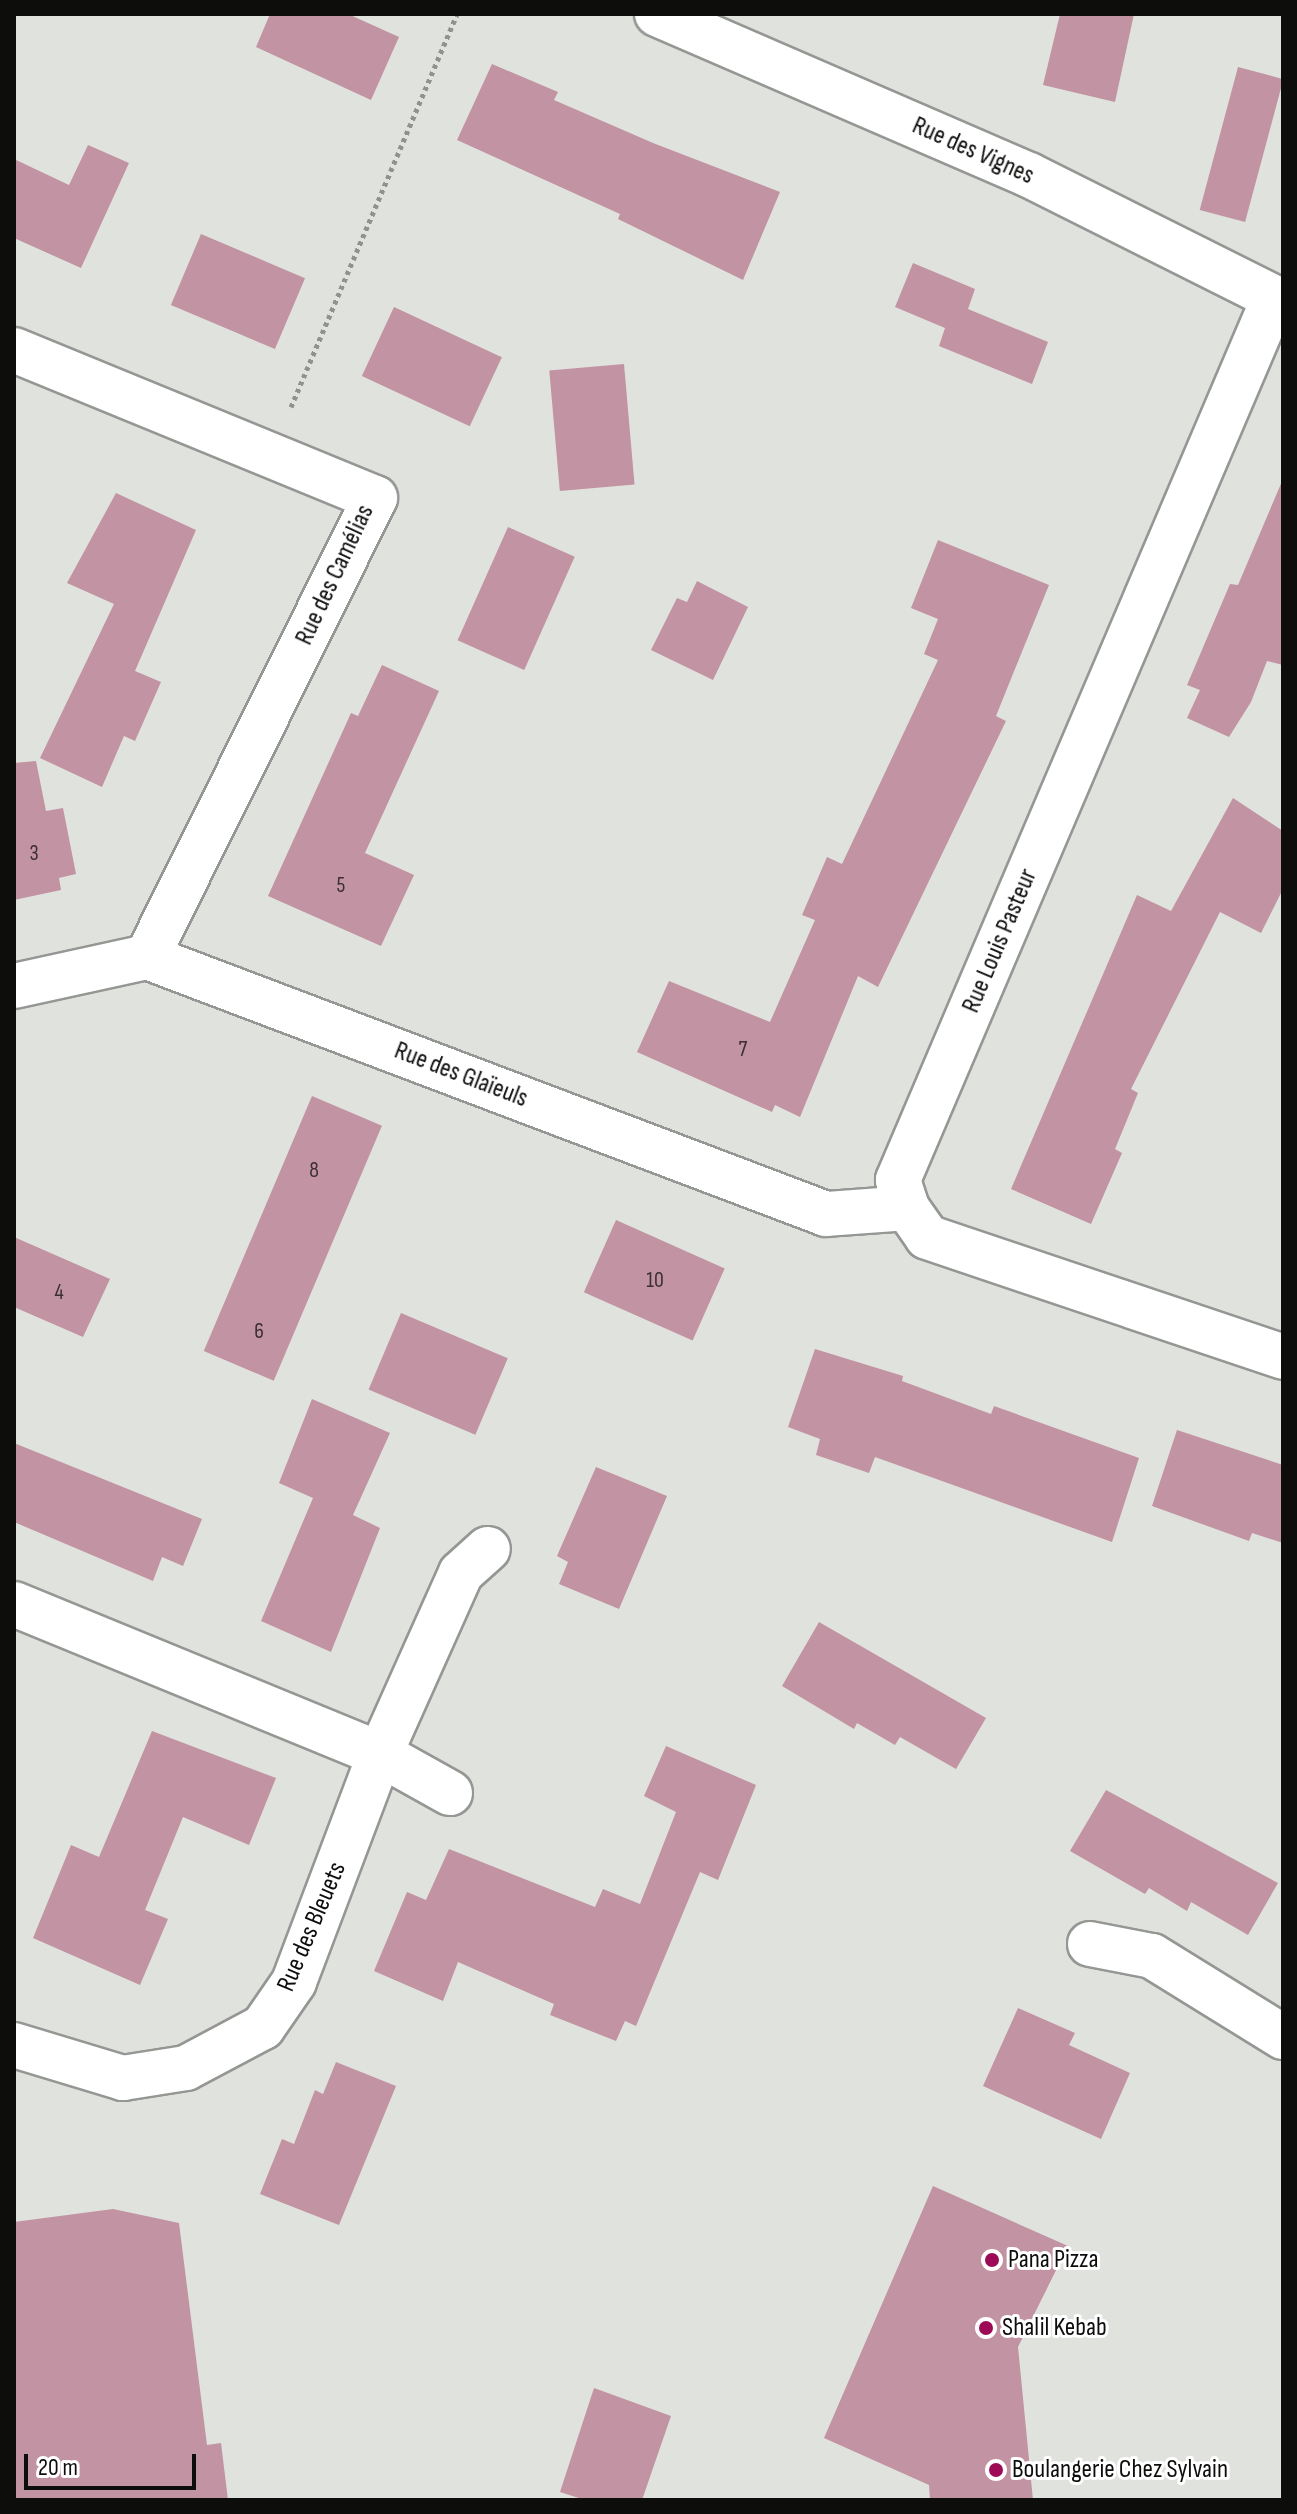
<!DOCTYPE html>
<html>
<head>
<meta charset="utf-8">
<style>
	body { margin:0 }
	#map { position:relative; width:1297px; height:2514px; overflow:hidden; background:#e0e2de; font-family:"Sofia Sans Condensed",sans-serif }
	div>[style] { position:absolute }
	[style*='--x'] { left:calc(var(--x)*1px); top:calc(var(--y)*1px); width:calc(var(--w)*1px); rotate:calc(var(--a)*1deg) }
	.building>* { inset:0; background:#c293a2; transform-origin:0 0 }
	.path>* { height:5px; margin-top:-2.5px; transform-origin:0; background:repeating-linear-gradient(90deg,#90928f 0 4px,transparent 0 8px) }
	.roads { filter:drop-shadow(2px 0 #949793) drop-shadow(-2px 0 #949793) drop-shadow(0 2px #949793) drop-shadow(0 -2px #949793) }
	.street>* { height:44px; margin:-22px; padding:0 22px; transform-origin:22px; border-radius:22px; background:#fff }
	.secondary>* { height:44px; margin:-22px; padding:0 22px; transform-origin:22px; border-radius:22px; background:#fff }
	.dots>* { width:22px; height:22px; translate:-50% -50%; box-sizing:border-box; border:4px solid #fff; border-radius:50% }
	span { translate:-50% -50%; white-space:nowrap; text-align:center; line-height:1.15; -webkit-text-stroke:6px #fff; paint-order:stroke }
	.number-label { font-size:22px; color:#3a2f32 }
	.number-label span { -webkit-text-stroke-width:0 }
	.street-label { font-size:26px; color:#0d0e0c }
	.poi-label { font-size:26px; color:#0d0e0c }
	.left { translate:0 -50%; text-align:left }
	.frame { position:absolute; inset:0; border:16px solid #0d0e0c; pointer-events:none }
	.scale { position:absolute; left:24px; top:2454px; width:172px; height:36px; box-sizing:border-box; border:4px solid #0d0e0c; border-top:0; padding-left:10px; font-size:24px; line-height:28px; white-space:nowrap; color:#0d0e0c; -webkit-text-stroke:6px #fff; paint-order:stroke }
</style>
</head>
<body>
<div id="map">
	<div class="building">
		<i style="clip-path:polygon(270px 14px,348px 14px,399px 37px,371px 100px,256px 47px)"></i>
		<i style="clip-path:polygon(1060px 14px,1134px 14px,1115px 102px,1043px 85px)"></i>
		<i style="clip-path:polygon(492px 64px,558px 92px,554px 100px,653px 143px,780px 192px,743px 280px,618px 219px,620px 214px,457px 140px)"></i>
		<i style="left:1238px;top:67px;width:47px;height:148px;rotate:15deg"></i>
		<i style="clip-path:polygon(88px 145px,129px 163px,81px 268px,14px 238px,14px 159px,69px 185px)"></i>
		<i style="left:201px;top:234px;width:113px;height:77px;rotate:23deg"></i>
		<i style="clip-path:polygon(913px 263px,975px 289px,968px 309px,1048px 342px,1032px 384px,939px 346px,945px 328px,895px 307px)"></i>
		<i style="left:394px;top:307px;width:119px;height:76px;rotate:25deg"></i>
		<i style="left:624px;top:364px;width:121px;height:75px;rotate:85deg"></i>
		<i style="clip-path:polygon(1283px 479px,1283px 665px,1267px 661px,1251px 702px,1229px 737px,1187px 718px,1200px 690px,1187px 685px,1230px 584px,1238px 585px)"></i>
		<i style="clip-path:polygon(116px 493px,196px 530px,135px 671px,161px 682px,135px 741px,124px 736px,102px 787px,40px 758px,114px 604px,67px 583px)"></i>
		<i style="left:508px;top:527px;width:73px;height:124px;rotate:24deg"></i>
		<i style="clip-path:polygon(938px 540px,1049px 585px,996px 716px,1006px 721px,878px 987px,858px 976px,800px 1117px,775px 1105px,772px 1112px,637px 1052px,669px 981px,770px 1022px,815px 920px,802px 915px,827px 857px,842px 864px,938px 660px,924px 654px,938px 619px,911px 608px)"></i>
		<i style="clip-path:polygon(697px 581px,748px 607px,713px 680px,651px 650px,677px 598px,687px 602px)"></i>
		<i style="clip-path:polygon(382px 665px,439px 691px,365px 853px,414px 875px,381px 946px,268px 896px,351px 713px,358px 716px)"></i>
		<i style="clip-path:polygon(36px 761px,46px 811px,63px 808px,76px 874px,59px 878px,61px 890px,14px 900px,14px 763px)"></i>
		<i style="clip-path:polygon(1233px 798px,1283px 831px,1283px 889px,1261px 933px,1220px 912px,1131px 1089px,1138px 1093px,1115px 1149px,1122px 1153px,1091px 1224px,1011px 1189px,1137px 895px,1171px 911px)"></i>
		<i style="left:312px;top:1096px;width:76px;height:277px;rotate:23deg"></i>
		<i style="left:616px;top:1220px;width:119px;height:79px;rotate:24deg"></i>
		<i style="clip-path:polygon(14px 1237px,110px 1279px,83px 1337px,14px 1307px)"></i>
		<i style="left:401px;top:1313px;width:116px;height:83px;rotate:23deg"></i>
		<i style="clip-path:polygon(815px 1349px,903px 1376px,902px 1381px,991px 1414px,994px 1406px,1139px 1458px,1112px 1542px,875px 1457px,869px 1473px,816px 1455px,820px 1439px,788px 1427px)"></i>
		<i style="clip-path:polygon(312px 1399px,390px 1433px,353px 1515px,380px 1528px,331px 1652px,261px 1621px,313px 1498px,279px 1483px)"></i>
		<i style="clip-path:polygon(1177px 1430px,1283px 1465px,1283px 1543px,1252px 1533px,1249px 1541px,1152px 1506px)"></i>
		<i style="clip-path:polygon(14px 1443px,202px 1519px,183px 1566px,162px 1557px,153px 1581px,14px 1522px)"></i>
		<i style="clip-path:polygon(596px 1467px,667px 1496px,619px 1609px,559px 1584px,568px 1562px,557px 1556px)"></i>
		<i style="clip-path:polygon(819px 1622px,986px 1718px,956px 1769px,900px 1737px,895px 1745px,857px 1723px,854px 1729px,782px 1686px)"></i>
		<i style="clip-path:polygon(152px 1731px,276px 1778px,249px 1845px,183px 1817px,145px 1910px,168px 1919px,140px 1985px,33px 1938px,71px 1845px,99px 1857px)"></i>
		<i style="clip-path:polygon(666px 1746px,756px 1785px,718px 1880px,700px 1872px,636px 2026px,625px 2021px,616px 2041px,550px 2015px,554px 2004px,458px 1962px,443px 2001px,374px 1971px,407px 1892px,426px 1900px,449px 1849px,595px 1907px,603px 1889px,640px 1904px,676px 1812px,644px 1796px)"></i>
		<i style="clip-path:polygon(1106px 1790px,1278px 1883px,1248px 1935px,1191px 1902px,1187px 1911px,1149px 1888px,1145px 1894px,1070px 1851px)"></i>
		<i style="clip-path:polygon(1018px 2008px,1075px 2033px,1069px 2045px,1130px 2073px,1101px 2139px,983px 2086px)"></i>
		<i style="clip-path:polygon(336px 2062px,396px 2086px,339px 2225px,260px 2194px,282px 2139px,294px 2144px,315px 2090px,323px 2094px)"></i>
		<i style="clip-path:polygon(933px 2186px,1068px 2246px,1018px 2347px,1033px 2500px,930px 2500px,929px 2485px,824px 2438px)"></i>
		<i style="clip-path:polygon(113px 2209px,179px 2223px,207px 2445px,221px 2443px,228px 2500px,14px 2500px,14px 2222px)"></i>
		<i style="clip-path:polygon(594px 2388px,671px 2416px,642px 2500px,585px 2500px,560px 2492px)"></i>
	</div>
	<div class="path">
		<i style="--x:291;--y:407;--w:427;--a:-67.1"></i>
	</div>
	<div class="roads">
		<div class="street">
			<i style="--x:1274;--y:298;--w:959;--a:113.09"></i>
			<i style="--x:898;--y:1180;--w:29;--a:72"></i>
			<i style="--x:907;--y:1208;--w:35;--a:55"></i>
			<i style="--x:927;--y:1237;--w:376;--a:18.6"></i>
			<i style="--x:14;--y:350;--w:390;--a:22.3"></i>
			<i style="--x:375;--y:498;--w:513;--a:116.42"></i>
			<i style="--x:14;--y:986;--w:136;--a:-12.3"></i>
			<i style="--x:147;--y:957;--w:726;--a:20.73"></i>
			<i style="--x:826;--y:1214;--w:81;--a:-4.2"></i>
			<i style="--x:14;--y:1604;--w:396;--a:22.3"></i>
			<i style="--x:380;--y:1754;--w:244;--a:110.7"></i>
			<i style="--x:294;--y:1982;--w:55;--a:124.6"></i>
			<i style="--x:263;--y:2027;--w:87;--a:152"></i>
			<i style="--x:186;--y:2068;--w:64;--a:171"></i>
			<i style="--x:123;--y:2078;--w:114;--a:-163.2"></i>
			<i style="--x:450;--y:1793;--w:80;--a:-150.9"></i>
			<i style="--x:380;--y:1754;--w:198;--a:-65.9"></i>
			<i style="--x:461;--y:1573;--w:36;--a:-42"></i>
			<i style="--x:1090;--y:1944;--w:63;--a:11"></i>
			<i style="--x:1152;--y:1956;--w:154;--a:31.7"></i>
		</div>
		<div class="secondary">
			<i style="--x:657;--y:14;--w:405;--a:23.4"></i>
			<i style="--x:1029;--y:175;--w:284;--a:26.6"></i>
		</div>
	</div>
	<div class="dots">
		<i style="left:992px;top:2260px;background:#9d0b57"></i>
		<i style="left:986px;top:2328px;background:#9d0b57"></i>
		<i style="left:996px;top:2470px;background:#9d0b57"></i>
	</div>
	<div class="number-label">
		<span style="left:34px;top:854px">3</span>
		<span style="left:341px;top:886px">5</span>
		<span style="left:743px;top:1050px">7</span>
		<span style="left:314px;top:1171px">8</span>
		<span style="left:655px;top:1281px">10</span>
		<span style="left:59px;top:1293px">4</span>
		<span style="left:259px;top:1332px">6</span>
	</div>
	<div class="street-label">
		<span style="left:973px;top:151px;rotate:24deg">Rue des Vignes</span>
		<span style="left:335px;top:575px;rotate:-65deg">Rue des Camélias</span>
		<span style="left:1000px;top:941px;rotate:-67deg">Rue Louis Pasteur</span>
		<span style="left:461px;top:1075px;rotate:21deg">Rue des Glaïeuls</span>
		<span style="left:312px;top:1927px;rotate:-67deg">Rue des Bleuets</span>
	</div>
	<div class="poi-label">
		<span class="left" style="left:1008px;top:2260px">Pana Pizza</span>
		<span class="left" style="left:1002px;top:2328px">Shalil Kebab</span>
		<span class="left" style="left:1012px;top:2470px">Boulangerie Chez Sylvain</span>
	</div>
	<div class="frame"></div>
	<div class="scale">20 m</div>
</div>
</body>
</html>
